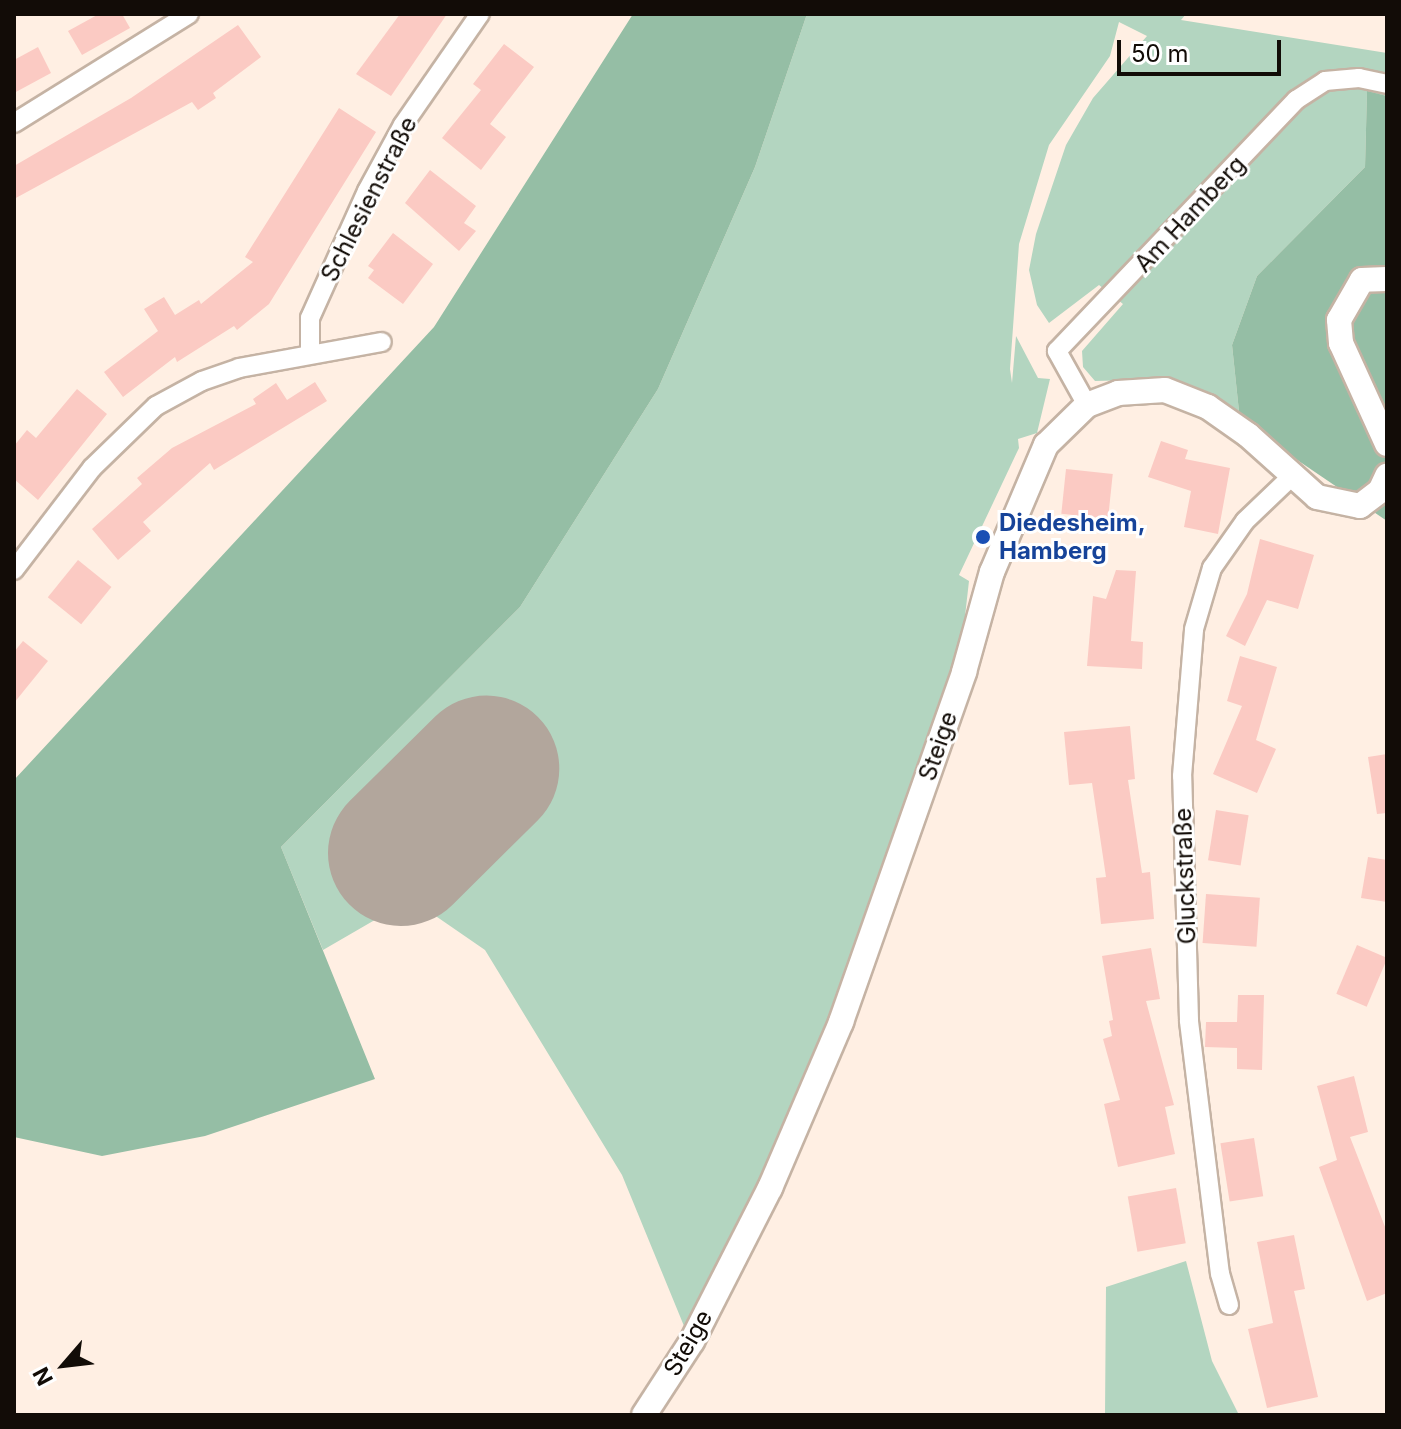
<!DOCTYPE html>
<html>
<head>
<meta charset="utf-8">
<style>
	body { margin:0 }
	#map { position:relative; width:1401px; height:1429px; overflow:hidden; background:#ffefe3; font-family:Inter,sans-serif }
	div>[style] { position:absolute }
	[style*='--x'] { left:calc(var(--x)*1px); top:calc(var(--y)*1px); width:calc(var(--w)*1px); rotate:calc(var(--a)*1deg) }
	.green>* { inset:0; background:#b3d5c0 }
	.forest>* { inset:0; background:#95bea5 }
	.runway>* { height:146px; margin:-73px; padding:0 73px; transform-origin:73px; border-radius:73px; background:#b2a69c }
	.building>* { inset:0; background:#fbcac3; transform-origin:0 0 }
	.roads { filter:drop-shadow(2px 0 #c5b3a4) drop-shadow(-2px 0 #c5b3a4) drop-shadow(0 2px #c5b3a4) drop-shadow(0 -2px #c5b3a4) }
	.minor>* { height:18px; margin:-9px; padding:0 9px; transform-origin:9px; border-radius:9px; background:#fff }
	.tertiary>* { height:24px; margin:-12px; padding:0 12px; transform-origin:12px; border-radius:12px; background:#fff }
	.dots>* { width:22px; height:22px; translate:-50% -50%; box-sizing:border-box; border:4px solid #fff; border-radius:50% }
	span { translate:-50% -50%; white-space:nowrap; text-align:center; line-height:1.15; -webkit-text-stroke:6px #fff; paint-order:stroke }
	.street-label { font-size:24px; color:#120c07 }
	.transit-label { font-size:24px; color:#164399; font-weight:700 }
	.left { translate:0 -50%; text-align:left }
	.frame { position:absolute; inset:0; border:16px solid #120c07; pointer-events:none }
	.north { position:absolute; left:24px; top:1325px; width:80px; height:80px; -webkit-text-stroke:6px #fff; paint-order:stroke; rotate:242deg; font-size:22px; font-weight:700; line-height:32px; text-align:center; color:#120c07 }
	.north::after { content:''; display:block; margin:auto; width:28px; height:36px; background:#120c07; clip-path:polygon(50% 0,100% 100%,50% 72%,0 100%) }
	.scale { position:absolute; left:1117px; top:40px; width:164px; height:36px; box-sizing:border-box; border:4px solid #120c07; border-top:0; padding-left:10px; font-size:24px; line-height:28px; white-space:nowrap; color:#120c07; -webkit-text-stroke:6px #fff; paint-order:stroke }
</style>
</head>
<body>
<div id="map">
	<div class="green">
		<i style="clip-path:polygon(807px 14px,1186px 14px,1181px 20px,1387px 53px,1387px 96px,1367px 92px,1365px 167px,1257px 276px,1232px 345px,1240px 421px,1176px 379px,1095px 381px,1083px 367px,1082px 351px,1123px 304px,1099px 285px,1049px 323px,1037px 305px,1029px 270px,1036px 234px,1066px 145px,1093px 98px,1147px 36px,1119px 22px,1110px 56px,1049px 145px,1019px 244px,1010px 369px,1012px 383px,1016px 336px,1038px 378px,1050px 379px,1037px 433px,1018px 439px,1019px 448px,959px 575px,969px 581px,963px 634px,841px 1022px,770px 1188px,684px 1326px,622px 1175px,485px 950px,411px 899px,323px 950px,281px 847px,520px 607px,658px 389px,755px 167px)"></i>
		<i style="clip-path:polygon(1186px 1261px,1212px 1361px,1239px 1415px,1105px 1415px,1106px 1287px)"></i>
	</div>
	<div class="forest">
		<i style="clip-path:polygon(633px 14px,807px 14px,755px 167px,658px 389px,520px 607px,281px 847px,375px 1079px,205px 1136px,102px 1156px,14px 1137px,14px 780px,434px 327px)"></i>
		<i style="clip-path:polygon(1367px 91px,1387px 96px,1387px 521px,1240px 421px,1232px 345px,1257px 276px,1365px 167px)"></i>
	</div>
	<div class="runway">
		<i style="--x:401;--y:853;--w:120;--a:-44.7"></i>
	</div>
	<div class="building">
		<i style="clip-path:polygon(99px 14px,122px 14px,130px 28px,82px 55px,68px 31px)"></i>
		<i style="clip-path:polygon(400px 14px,447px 14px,391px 96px,356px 74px)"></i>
		<i style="clip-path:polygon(238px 25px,261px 57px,213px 93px,216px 98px,198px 110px,192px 102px,14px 199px,14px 166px,131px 98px)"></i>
		<i style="clip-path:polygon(504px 44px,534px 67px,490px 124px,506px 137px,481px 170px,442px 138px,481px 90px,473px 84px)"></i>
		<i style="clip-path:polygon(38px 47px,51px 73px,14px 93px,14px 60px)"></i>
		<i style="clip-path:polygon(339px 108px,376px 132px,269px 304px,237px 330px,234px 326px,177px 362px,175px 357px,123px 397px,104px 372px,158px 331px,144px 309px,164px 297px,175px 315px,199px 300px,201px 304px,253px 262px,245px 257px)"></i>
		<i style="clip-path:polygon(430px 170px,476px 206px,464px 223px,476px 231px,459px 251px,405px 203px)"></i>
		<i style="clip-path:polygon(393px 233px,433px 264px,403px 304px,368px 278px,374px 270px,368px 266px)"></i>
		<i style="clip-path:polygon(315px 382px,327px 401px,214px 470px,210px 463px,143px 522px,151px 531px,118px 560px,92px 529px,142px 484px,137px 478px,172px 448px,256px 404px,253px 399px,276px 383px,287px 400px)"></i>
		<i style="clip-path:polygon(77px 389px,107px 414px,38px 500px,14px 479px,14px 446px,27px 430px,36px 438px)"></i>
		<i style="clip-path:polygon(1161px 441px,1188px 450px,1185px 459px,1230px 468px,1218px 534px,1184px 527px,1191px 491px,1148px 477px)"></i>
		<i style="left:1066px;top:469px;width:47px;height:45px;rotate:6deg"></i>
		<i style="clip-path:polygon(1260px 539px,1314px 555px,1298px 609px,1267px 600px,1245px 646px,1226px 636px,1247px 594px)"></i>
		<i style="left:78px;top:560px;width:43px;height:48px;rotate:39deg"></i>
		<i style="clip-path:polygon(1116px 570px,1136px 571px,1131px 641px,1143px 642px,1142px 669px,1087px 666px,1093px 596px,1106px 599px)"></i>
		<i style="clip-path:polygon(23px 641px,48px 661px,14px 703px,14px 652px)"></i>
		<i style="clip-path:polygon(1240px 656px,1277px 667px,1256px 740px,1276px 749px,1257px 793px,1213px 774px,1242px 706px,1227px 701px)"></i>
		<i style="clip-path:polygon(1130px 726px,1135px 779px,1128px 780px,1142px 873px,1150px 872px,1154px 919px,1101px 924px,1096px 878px,1106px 877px,1092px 783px,1069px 785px,1064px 732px)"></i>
		<i style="clip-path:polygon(1387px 754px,1387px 813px,1377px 814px,1368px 757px)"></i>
		<i style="left:1216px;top:810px;width:33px;height:51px;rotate:9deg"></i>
		<i style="clip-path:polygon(1368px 857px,1387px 860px,1387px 902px,1361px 898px)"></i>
		<i style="left:1206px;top:894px;width:54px;height:49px;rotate:4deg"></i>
		<i style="left:1357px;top:945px;width:33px;height:53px;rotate:23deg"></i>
		<i style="clip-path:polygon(1151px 948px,1160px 999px,1146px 1001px,1174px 1105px,1165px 1107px,1175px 1154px,1118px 1167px,1104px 1104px,1120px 1100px,1103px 1039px,1112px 1036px,1109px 1021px,1113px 1020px,1102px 956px)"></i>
		<i style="clip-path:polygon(1238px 995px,1264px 995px,1262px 1070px,1237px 1069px,1237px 1048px,1205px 1047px,1206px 1022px,1237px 1022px)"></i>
		<i style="clip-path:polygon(1354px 1076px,1368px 1132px,1350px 1137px,1387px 1232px,1387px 1293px,1367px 1301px,1319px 1167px,1337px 1160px,1317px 1086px)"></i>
		<i style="left:1254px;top:1138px;width:59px;height:34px;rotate:81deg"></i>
		<i style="left:1176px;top:1188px;width:56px;height:49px;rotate:80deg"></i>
		<i style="clip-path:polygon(1294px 1235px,1305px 1289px,1294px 1291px,1318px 1397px,1267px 1408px,1248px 1329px,1273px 1323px,1257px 1242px)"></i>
	</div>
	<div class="roads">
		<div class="minor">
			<i style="--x:14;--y:123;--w:206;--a:-31.9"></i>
			<i style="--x:310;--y:354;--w:36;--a:-90"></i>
			<i style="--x:310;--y:318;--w:139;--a:-65.8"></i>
			<i style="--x:367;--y:191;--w:75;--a:-61.4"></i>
			<i style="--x:403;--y:125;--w:135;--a:-55.3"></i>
			<i style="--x:1087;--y:405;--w:62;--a:-119.1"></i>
			<i style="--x:1057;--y:351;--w:347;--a:-46.4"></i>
			<i style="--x:1296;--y:100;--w:35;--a:-33"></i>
			<i style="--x:1325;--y:81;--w:34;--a:-5"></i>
			<i style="--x:1359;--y:78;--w:29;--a:12"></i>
			<i style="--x:14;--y:570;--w:128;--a:-52.6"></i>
			<i style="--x:92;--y:468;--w:89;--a:-44.1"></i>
			<i style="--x:156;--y:406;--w:52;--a:-28.5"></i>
			<i style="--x:202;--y:381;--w:39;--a:-19"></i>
			<i style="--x:239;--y:368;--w:145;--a:-10.3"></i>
			<i style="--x:1229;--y:1305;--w:32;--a:-106"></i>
			<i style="--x:1220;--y:1274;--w:256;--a:-97"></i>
			<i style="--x:1189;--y:1020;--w:244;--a:-91.6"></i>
			<i style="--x:1182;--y:776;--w:147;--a:-85.3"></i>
			<i style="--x:1194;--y:629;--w:64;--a:-73.6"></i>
			<i style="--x:1212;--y:568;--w:57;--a:-54.9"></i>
			<i style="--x:1245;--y:521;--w:64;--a:-43.7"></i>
		</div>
		<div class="tertiary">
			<i style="--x:1387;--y:279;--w:25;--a:178"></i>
			<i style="--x:1362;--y:280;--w:46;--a:119.9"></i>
			<i style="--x:1339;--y:320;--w:23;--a:85"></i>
			<i style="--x:1341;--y:343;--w:111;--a:65.5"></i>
			<i style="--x:644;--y:1415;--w:88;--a:-57"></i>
			<i style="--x:692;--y:1341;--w:172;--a:-63"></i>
			<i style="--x:770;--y:1188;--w:181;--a:-66.8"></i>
			<i style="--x:841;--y:1022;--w:371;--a:-70.6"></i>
			<i style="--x:964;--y:672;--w:104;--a:-74.4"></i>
			<i style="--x:992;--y:572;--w:138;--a:-67"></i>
			<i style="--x:1046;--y:445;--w:57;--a:-44.3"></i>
			<i style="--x:1087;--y:405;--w:33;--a:-21"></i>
			<i style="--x:1118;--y:393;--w:47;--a:-3.7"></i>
			<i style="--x:1165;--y:390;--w:46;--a:21.6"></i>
			<i style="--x:1208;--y:407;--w:49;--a:35"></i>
			<i style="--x:1248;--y:435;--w:93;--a:41.9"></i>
			<i style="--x:1317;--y:497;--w:44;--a:11.8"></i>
			<i style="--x:1360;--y:506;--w:25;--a:-37"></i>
			<i style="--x:1380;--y:491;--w:17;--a:-65"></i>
		</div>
	</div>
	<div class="dots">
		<i style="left:983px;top:537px;background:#1a4fb4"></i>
	</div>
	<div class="street-label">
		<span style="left:369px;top:199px;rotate:-63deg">Schlesienstraße</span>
		<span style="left:1190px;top:214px;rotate:-47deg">Am Hamberg</span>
		<span style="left:938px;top:746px;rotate:-71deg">Steige</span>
		<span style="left:1185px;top:876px;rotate:-92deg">Gluckstraße</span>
		<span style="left:688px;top:1343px;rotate:-60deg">Steige</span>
	</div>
	<div class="transit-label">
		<span class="left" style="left:999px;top:537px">Diedesheim,<br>Hamberg</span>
	</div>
	<div class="frame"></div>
	<div class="north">N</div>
	<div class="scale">50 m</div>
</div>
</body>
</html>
